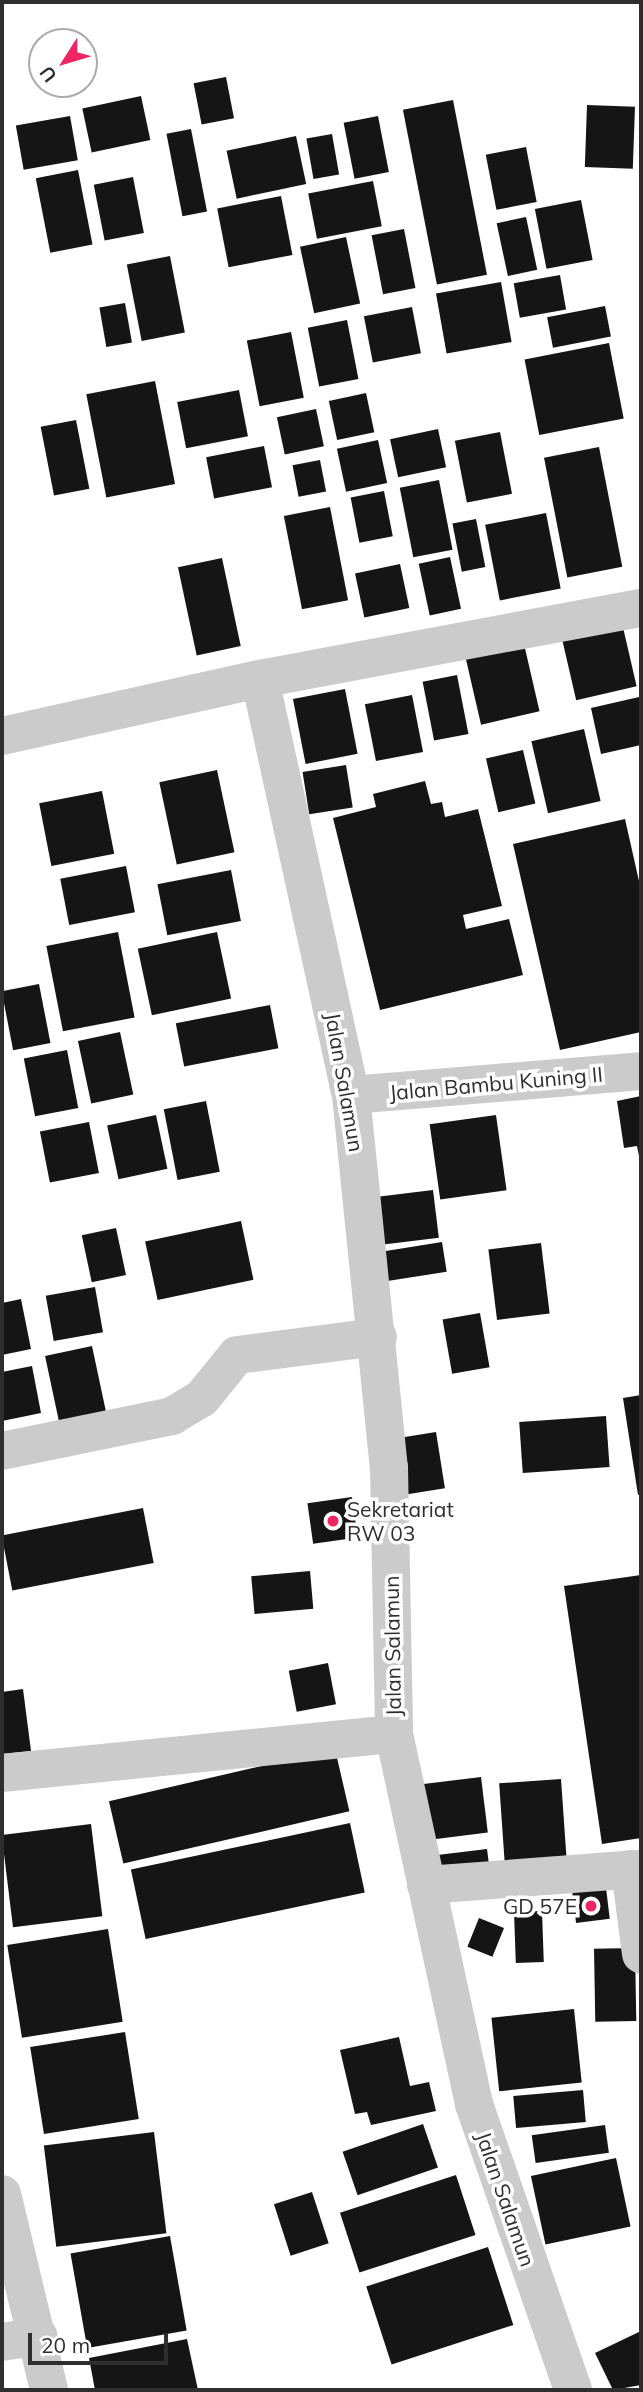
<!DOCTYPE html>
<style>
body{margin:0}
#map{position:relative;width:643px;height:2392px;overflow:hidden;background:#fff;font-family:Mulish,sans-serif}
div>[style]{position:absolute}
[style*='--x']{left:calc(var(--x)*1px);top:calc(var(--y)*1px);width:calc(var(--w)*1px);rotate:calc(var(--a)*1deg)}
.building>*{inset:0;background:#151515;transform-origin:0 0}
.minor>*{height:38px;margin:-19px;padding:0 19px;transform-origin:19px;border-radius:19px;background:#cbcbcb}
.dots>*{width:19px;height:19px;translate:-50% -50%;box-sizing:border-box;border:4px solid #fff;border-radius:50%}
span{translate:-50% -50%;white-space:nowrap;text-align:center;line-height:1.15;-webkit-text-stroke:7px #fff;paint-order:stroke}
.street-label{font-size:21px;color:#2e2e2e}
.poi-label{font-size:21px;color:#2e2e2e}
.left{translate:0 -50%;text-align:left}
.right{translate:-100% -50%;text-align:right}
.frame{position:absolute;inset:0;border:4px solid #2e2e2e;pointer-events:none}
.north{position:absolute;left:28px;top:28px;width:70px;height:70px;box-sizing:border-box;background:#fff;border:2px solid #ababab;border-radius:50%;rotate:233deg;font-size:19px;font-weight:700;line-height:28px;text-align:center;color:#2e2e2e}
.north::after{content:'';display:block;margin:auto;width:24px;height:32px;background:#ef2663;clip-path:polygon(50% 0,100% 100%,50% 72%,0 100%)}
.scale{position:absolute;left:28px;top:2333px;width:140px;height:32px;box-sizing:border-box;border:4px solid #2e2e2e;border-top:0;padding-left:9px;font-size:21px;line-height:24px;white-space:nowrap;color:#2e2e2e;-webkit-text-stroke:5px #fff;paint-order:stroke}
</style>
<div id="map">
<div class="building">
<i style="left:226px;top:77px;width:42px;height:33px;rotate:79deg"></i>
<i style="left:141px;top:96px;width:45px;height:60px;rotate:78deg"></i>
<i style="left:453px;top:100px;width:178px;height:51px;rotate:79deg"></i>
<i style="left:587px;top:105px;width:48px;height:62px;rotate:2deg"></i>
<i style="left:70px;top:116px;width:45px;height:55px;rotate:80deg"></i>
<i style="left:378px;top:116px;width:57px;height:35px;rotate:79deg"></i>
<i style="left:191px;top:129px;width:84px;height:25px;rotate:79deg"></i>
<i style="left:332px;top:134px;width:41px;height:26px;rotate:80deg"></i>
<i style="left:296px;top:136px;width:49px;height:71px;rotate:78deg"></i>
<i style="left:526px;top:147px;width:56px;height:41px;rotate:79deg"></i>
<i style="left:78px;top:170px;width:76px;height:43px;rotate:79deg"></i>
<i style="left:133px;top:177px;width:57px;height:40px;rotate:79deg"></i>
<i style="left:373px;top:181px;width:46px;height:66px;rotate:79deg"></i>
<i style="left:281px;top:196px;width:60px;height:65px;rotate:79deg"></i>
<i style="left:581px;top:200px;width:61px;height:47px;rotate:79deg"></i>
<i style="left:526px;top:217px;width:54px;height:30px;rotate:78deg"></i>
<i style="left:404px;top:229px;width:60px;height:33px;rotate:79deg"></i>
<i style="left:346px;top:237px;width:68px;height:47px;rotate:78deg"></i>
<i style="left:170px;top:256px;width:78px;height:44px;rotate:79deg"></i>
<i style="left:560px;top:275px;width:35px;height:47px;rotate:80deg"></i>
<i style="left:501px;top:282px;width:61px;height:66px;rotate:80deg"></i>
<i style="left:125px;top:303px;width:40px;height:26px;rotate:80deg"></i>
<i style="left:605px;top:306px;width:31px;height:59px;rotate:79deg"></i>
<i style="left:412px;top:307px;width:47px;height:49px;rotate:79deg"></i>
<i style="left:347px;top:320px;width:60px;height:40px;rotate:79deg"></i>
<i style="left:291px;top:332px;width:67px;height:45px;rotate:79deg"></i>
<i style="left:609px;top:343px;width:77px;height:86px;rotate:79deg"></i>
<i style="left:155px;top:381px;width:105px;height:70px;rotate:79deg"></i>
<i style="left:239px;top:390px;width:47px;height:63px;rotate:79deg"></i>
<i style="left:366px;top:393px;width:40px;height:38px;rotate:78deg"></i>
<i style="left:316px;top:409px;width:38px;height:40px;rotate:78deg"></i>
<i style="left:76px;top:420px;width:70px;height:36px;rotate:79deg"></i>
<i style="left:438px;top:429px;width:39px;height:49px;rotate:78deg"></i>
<i style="left:500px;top:432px;width:63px;height:46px;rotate:79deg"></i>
<i style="left:378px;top:440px;width:44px;height:42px;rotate:78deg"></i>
<i style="left:264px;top:446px;width:42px;height:59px;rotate:79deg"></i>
<i style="left:599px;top:447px;width:122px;height:56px;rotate:79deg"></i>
<i style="left:320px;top:460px;width:32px;height:28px;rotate:79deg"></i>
<i style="left:439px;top:480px;width:71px;height:40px;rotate:79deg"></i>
<i style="left:384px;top:491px;width:46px;height:34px;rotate:79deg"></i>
<i style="left:330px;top:507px;width:95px;height:47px;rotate:79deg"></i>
<i style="left:546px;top:513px;width:77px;height:62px;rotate:79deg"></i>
<i style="left:476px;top:519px;width:49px;height:24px;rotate:79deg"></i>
<i style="left:450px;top:557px;width:53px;height:32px;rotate:78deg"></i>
<i style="left:222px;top:558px;width:90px;height:45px;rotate:78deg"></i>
<i style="left:400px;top:564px;width:45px;height:46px;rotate:78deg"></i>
<i style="left:622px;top:623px;width:65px;height:62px;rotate:77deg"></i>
<i style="left:524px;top:644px;width:69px;height:60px;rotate:77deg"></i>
<i style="left:457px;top:675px;width:60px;height:35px;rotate:79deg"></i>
<i style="left:345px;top:689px;width:66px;height:53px;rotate:79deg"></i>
<i style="left:412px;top:695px;width:58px;height:48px;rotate:79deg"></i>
<i style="clip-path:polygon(639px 697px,641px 745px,601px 754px,591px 708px)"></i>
<i style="left:584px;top:729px;width:74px;height:54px;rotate:77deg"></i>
<i style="left:523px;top:750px;width:55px;height:38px;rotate:77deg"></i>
<i style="left:346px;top:765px;width:43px;height:44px;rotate:81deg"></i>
<i style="left:217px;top:770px;width:84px;height:59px;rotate:78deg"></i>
<i style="clip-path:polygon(425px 781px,431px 804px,442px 802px,445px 817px,478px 809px,502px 906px,463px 915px,466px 929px,509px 919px,523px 975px,380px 1010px,333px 818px,376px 807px,373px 794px)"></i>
<i style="left:102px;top:791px;width:64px;height:64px;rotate:79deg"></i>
<i style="clip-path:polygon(625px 819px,641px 890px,641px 1032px,560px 1050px,513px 844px)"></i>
<i style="left:126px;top:866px;width:47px;height:67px;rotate:79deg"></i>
<i style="left:231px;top:870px;width:52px;height:75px;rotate:79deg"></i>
<i style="left:118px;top:932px;width:87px;height:73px;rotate:79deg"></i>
<i style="left:217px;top:932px;width:68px;height:81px;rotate:78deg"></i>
<i style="left:39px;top:984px;width:60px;height:38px;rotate:79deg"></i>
<i style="left:270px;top:1005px;width:44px;height:96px;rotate:79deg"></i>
<i style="left:120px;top:1032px;width:64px;height:43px;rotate:78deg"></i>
<i style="left:67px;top:1050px;width:59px;height:44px;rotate:79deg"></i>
<i style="clip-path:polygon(641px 1096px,641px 1161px,640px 1161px,637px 1146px,624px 1148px,617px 1101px)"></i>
<i style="left:206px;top:1101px;width:72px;height:43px;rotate:79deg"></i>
<i style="left:156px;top:1115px;width:55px;height:50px;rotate:78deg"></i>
<i style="left:496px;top:1115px;width:76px;height:67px;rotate:82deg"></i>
<i style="left:89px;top:1122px;width:52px;height:50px;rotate:79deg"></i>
<i style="left:433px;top:1190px;width:48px;height:62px;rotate:83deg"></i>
<i style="left:241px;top:1221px;width:60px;height:98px;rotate:78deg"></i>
<i style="left:116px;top:1228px;width:48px;height:35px;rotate:78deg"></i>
<i style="left:442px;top:1242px;width:30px;height:68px;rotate:81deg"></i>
<i style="left:541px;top:1243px;width:71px;height:53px;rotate:83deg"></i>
<i style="left:95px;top:1287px;width:46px;height:50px;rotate:80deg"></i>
<i style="clip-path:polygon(21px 1299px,31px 1349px,2px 1355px,2px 1303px)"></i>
<i style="left:480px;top:1313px;width:55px;height:38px;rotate:80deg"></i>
<i style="left:92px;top:1346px;width:69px;height:48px;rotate:78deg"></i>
<i style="clip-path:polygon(32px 1366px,41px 1413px,2px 1421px,2px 1372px)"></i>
<i style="clip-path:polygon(641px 1395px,641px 1494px,638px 1495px,623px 1398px)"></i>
<i style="left:606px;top:1416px;width:51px;height:87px;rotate:86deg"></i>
<i style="left:436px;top:1432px;width:57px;height:41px;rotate:81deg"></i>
<i style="left:352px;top:1497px;width:41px;height:45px;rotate:82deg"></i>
<i style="left:143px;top:1508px;width:56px;height:144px;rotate:79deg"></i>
<i style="left:310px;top:1571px;width:38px;height:59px;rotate:85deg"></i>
<i style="clip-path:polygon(641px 1575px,641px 1838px,602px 1844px,564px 1586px)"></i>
<i style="left:328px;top:1663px;width:42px;height:40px;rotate:79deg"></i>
<i style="clip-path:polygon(23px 1689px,31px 1751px,2px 1754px,2px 1692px)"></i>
<i style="left:335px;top:1749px;width:64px;height:232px;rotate:77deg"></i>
<i style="left:481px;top:1777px;width:56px;height:62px;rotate:83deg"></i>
<i style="left:561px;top:1779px;width:80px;height:62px;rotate:86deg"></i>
<i style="left:350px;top:1823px;width:71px;height:224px;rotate:78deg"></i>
<i style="left:91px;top:1824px;width:93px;height:90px;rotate:83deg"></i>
<i style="left:487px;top:1849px;width:23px;height:52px;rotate:83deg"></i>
<i style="left:606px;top:1888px;width:31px;height:34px;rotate:83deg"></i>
<i style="left:542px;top:1911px;width:51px;height:28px;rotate:88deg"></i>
<i style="left:479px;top:1918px;width:27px;height:31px;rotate:22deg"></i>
<i style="left:108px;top:1929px;width:94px;height:102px;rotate:81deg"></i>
<i style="left:635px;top:1948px;width:73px;height:41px;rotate:89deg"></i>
<i style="left:574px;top:2009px;width:74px;height:83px;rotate:84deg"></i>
<i style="left:125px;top:2032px;width:88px;height:96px;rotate:81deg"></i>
<i style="clip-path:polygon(399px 2037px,410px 2086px,429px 2082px,436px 2111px,371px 2125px,367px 2112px,355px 2114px,340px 2050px)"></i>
<i style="left:583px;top:2090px;width:32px;height:70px;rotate:85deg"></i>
<i style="left:423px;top:2124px;width:46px;height:85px;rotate:71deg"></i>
<i style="left:605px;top:2125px;width:28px;height:74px;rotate:82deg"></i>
<i style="left:154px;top:2132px;width:102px;height:111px;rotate:83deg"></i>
<i style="left:616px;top:2158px;width:70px;height:87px;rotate:78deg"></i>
<i style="left:456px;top:2175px;width:63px;height:122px;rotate:72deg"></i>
<i style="left:312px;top:2192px;width:54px;height:40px;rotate:72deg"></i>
<i style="left:170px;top:2236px;width:96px;height:101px;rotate:80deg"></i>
<i style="left:488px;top:2247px;width:82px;height:128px;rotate:72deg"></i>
<i style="clip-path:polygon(641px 2331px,641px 2385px,613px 2390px,595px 2353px)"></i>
<i style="clip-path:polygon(187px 2339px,198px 2390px,95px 2390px,89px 2358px)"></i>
</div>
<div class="minor">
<i style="--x:260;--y:679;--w:426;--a:77.7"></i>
<i style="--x:351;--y:1095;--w:374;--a:84.2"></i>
<i style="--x:389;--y:1467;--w:267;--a:88.9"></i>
<i style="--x:394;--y:1734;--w:379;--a:77.8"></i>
<i style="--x:474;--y:2104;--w:303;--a:70.9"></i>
<i style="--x:2;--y:736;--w:264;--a:-12.5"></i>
<i style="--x:260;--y:679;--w:388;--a:-10.6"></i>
<i style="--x:351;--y:1095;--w:291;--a:-4.7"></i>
<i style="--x:2;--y:1451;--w:174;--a:-11.6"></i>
<i style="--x:172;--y:1416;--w:35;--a:-31"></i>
<i style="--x:202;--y:1398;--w:55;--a:-50.9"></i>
<i style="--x:237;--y:1355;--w:142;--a:-7.3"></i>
<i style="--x:2;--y:1773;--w:394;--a:-5.7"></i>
<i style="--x:630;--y:1869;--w:86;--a:82.6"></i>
<i style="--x:426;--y:1885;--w:216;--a:-4.3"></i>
<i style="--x:2;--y:2194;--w:202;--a:76.5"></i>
<i style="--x:2;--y:2342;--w:37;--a:-9"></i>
</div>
<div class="dots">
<i style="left:333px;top:1521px;background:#ef2663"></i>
<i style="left:591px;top:1906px;background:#ef2663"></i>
</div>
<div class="street-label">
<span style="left:345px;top:1082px;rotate:80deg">Jalan Salamun</span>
<span style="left:496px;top:1083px;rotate:-5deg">Jalan Bambu Kuning II</span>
<span style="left:392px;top:1646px;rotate:-91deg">Jalan Salamun</span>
<span style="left:506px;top:2199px;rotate:71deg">Jalan Salamun</span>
</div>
<div class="poi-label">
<span class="left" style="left:347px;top:1521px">Sekretariat<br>RW 03</span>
<span class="right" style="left:577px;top:1906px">GD 57E</span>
</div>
<div class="frame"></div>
<div class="north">U</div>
<div class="scale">20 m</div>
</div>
